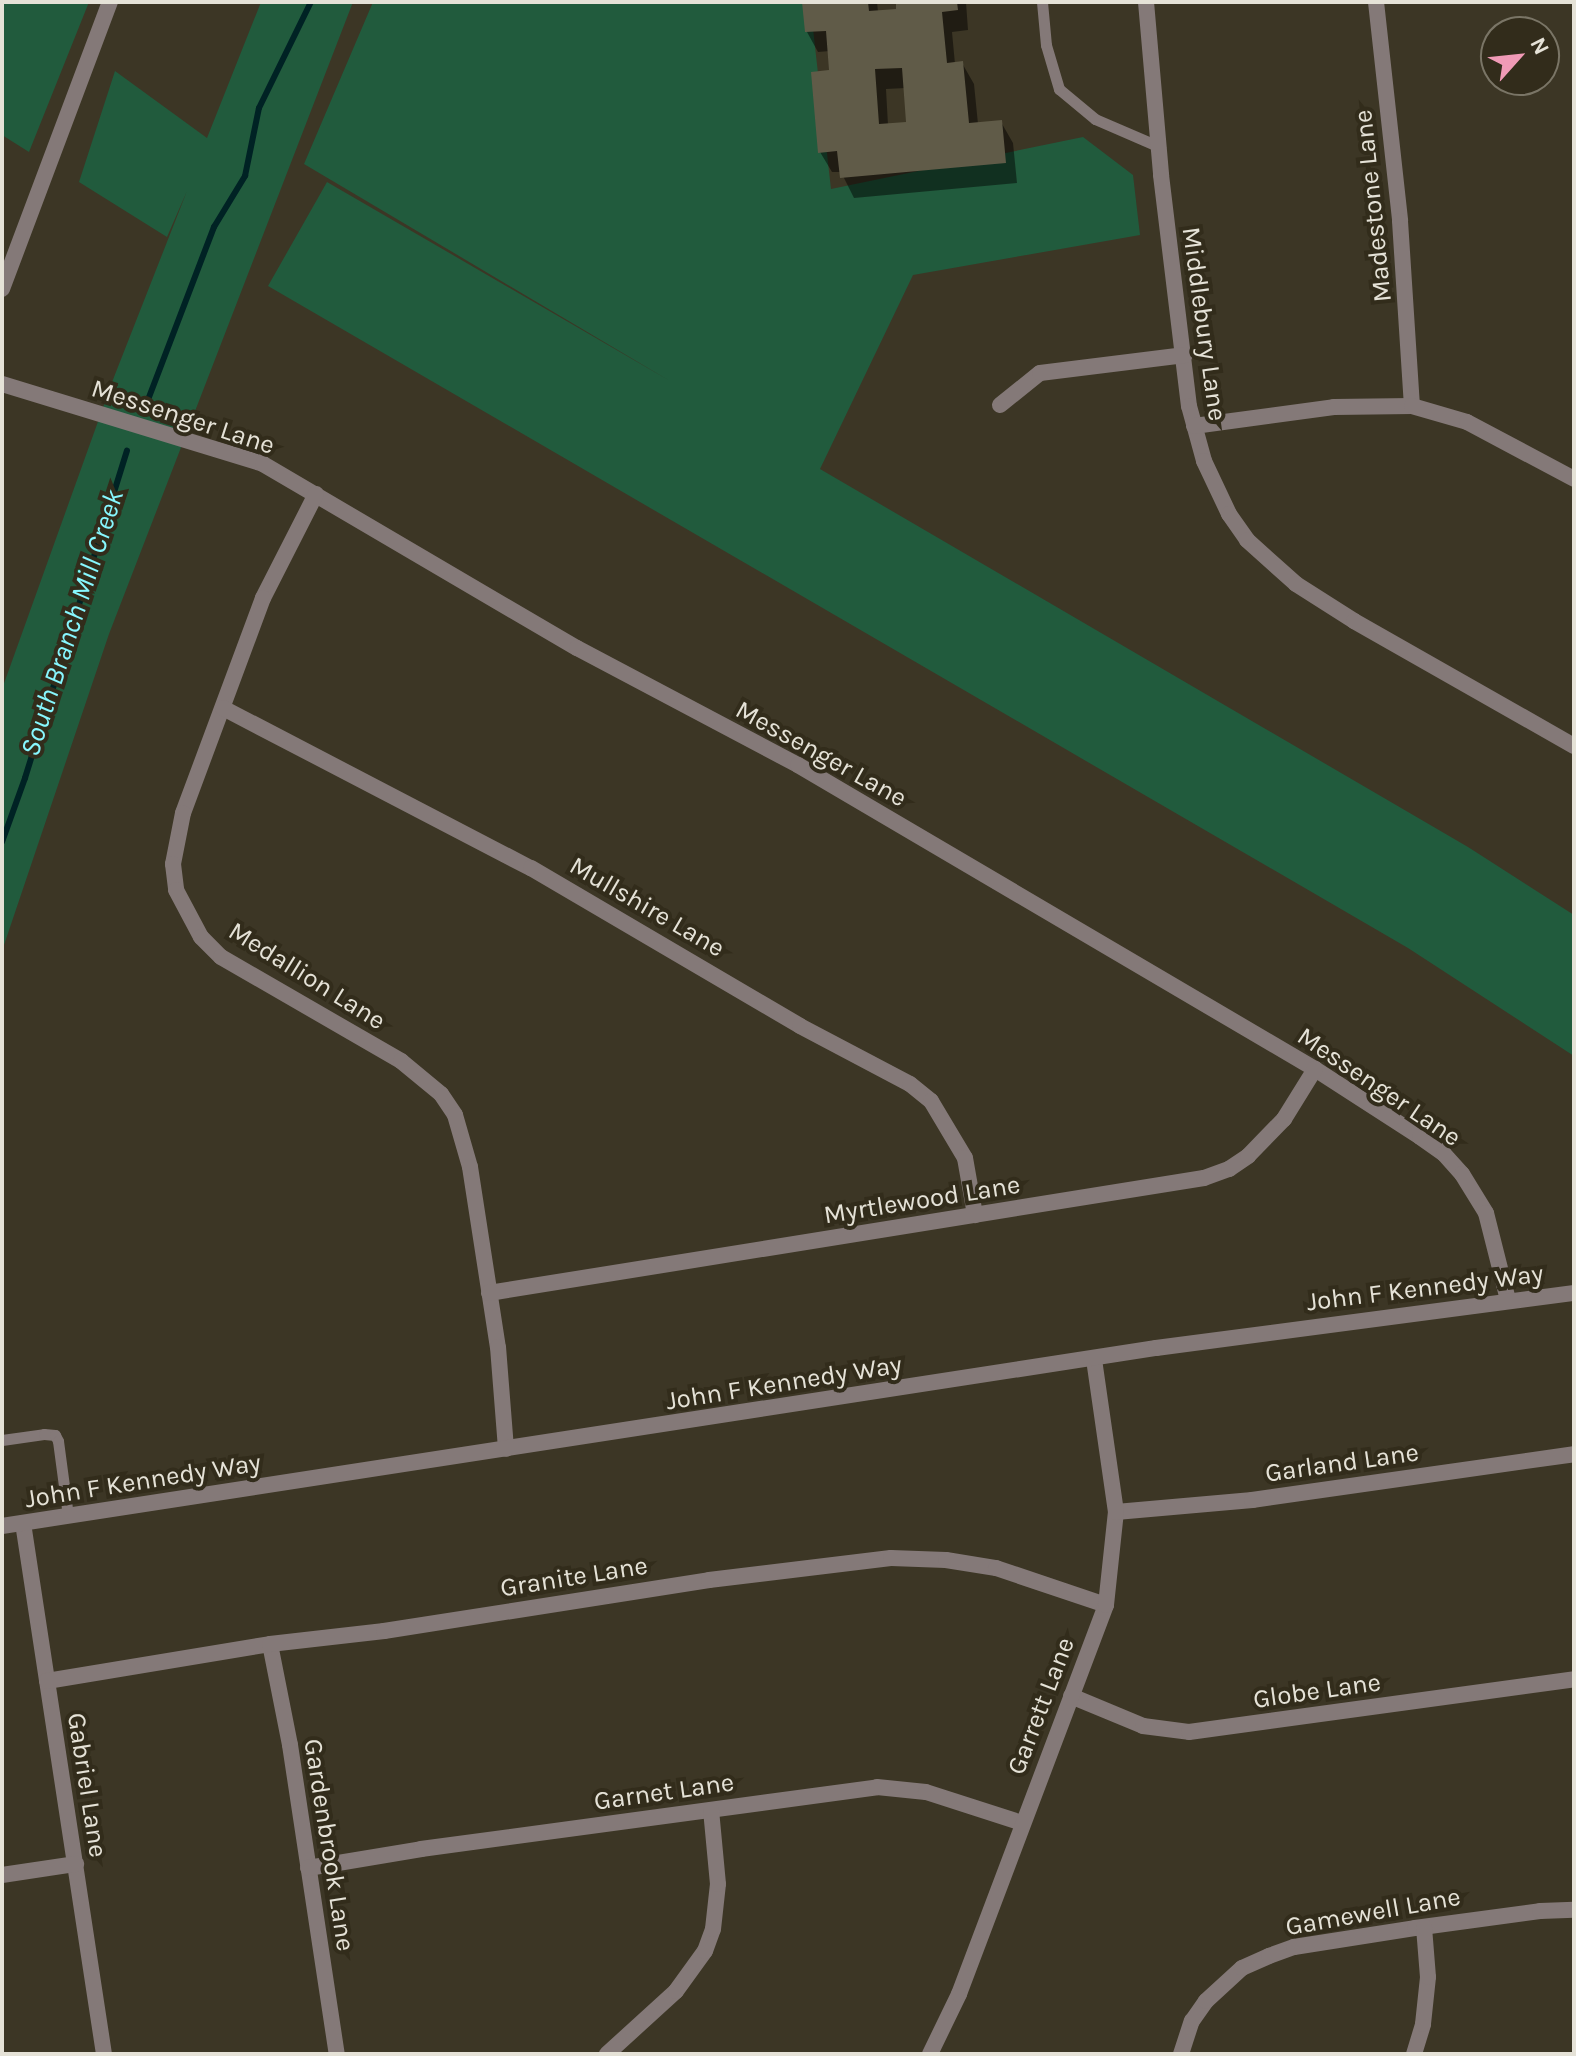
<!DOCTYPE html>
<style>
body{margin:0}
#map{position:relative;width:1576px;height:2056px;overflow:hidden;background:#3c3625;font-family:Karla,sans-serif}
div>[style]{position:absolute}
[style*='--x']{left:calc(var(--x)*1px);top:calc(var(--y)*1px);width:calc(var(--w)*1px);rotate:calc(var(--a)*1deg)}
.green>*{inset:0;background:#215b3d}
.shadow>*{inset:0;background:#0007}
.stream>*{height:6px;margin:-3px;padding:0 3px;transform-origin:3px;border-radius:3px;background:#002224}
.building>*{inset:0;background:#605b48}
.service>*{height:11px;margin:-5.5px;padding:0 5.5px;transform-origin:5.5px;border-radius:5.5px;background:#847978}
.minor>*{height:16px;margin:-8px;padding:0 8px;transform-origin:8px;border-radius:8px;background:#847978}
.tertiary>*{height:16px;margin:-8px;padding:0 8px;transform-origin:8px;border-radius:8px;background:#847978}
span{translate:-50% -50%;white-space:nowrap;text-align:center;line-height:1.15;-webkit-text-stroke:8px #322c1b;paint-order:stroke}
.street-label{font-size:26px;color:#e5e2d7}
.water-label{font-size:28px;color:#87f7fe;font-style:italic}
.frame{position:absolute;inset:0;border:4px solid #e5e2d7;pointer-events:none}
.north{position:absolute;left:1480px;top:16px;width:80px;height:80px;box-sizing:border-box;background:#322c1b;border:2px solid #7a7566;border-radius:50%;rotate:63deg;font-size:22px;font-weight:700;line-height:32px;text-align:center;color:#e5e2d7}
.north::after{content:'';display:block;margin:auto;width:28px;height:36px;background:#f09ab6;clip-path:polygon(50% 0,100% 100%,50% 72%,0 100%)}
</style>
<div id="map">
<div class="green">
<i style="clip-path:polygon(2px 2px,89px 2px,29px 152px,2px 135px)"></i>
<i style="clip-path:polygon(261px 2px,353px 2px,109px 634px,2px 951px,2px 689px,114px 377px,187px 191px,167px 237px,79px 182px,115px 71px,207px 138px)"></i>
<i style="clip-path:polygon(373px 2px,810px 2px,831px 189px,1083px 137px,1133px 175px,1140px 235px,913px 275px,820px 469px,1468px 847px,1574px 915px,1574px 1056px,1408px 948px,268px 286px,327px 182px,670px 381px,304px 164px)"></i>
</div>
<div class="shadow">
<i style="clip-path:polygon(evenodd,804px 2px,877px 2px,878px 12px,898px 11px,898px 2px,966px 2px,968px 30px,952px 32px,955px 64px,962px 63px,974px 84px,978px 124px,1001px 122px,1013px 143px,1017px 183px,854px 198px,841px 172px,832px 172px,820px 152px,832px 72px,830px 51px,818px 52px,807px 32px,804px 2px,906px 88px,908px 124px,888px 125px,886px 89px,906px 88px)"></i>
</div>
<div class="stream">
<i style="--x:146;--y:405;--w:191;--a:-69.1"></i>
<i style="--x:214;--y:227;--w:60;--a:-58.7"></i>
<i style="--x:245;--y:176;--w:69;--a:-78.4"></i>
<i style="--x:259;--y:108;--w:118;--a:-63.9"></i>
<i style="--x:2;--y:842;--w:68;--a:-70.2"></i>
<i style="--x:25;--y:778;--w:343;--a:-72.7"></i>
</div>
<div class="building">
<i style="clip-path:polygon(evenodd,802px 2px,868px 2px,869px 11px,896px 9px,896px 2px,957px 2px,958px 10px,942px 12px,947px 63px,963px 61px,969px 123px,1002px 120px,1006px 163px,840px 178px,837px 151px,818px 153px,811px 72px,829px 70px,826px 31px,805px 32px,802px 2px,902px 68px,906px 122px,879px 124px,875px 69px,902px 68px)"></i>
</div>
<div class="service">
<i style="--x:1042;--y:2;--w:43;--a:84.7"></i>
<i style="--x:1046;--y:45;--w:46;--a:73.5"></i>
<i style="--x:1059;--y:89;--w:47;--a:39.8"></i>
<i style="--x:1095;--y:119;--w:71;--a:23.3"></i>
<i style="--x:2;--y:1440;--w:42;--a:-8.1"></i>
<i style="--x:44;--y:1434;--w:11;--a:5"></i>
<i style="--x:55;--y:1435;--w:7;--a:63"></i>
<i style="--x:58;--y:1441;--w:76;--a:82.4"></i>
</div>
<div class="minor">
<i style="--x:1146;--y:2;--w:174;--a:85"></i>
<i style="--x:1161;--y:175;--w:233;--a:83.1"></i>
<i style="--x:1189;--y:406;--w:57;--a:74.7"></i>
<i style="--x:1204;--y:461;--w:59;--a:64.7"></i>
<i style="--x:1229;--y:514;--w:32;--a:55"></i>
<i style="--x:1247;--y:540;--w:66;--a:41.9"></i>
<i style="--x:1296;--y:584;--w:69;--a:32.5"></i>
<i style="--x:1354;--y:621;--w:253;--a:29.6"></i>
<i style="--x:1376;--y:2;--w:220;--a:83.7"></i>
<i style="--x:1400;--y:221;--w:185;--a:86.3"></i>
<i style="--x:2;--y:289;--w:307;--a:-69.4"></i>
<i style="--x:2;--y:384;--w:273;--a:17"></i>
<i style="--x:263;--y:464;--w:364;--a:30.4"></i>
<i style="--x:577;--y:648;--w:250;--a:27.9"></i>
<i style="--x:798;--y:765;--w:600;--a:30.46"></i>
<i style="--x:1315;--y:1069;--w:125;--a:32.9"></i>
<i style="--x:1420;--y:1137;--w:29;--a:35"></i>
<i style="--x:1444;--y:1154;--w:27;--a:48"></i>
<i style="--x:1462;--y:1174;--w:46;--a:58.4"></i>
<i style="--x:1486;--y:1213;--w:90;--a:75.8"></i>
<i style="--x:1000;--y:405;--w:51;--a:-38.7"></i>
<i style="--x:1040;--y:373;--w:146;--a:-7.1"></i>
<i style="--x:1194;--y:426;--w:141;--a:-7.7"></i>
<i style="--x:1334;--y:407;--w:78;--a:-0.7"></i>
<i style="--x:1412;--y:406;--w:57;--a:16.2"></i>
<i style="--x:1467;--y:422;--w:121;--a:28"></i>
<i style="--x:316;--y:494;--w:117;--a:117"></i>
<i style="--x:263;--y:598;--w:229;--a:110.4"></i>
<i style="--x:183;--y:813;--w:52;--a:101.1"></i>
<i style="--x:173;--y:864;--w:26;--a:83"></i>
<i style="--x:176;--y:890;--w:53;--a:62"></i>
<i style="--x:201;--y:937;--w:28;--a:45"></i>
<i style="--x:221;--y:957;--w:208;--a:30"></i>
<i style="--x:401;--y:1061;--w:52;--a:39.5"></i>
<i style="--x:441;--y:1094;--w:25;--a:56"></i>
<i style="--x:455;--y:1115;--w:54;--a:73.9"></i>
<i style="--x:470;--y:1167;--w:182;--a:81.2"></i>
<i style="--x:498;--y:1347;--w:102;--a:85.5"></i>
<i style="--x:223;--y:708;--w:347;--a:27.5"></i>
<i style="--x:531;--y:868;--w:312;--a:30.4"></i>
<i style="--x:800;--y:1026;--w:124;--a:27.8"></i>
<i style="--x:910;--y:1084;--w:27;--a:39"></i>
<i style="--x:931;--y:1101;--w:66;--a:59.2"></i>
<i style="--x:965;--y:1158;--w:58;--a:80"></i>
<i style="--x:489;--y:1293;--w:724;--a:-9.14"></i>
<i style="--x:1204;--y:1178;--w:27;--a:-20"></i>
<i style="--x:1229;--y:1169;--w:23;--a:-34"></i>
<i style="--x:1248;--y:1156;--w:52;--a:-45.8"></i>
<i style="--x:1284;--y:1119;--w:59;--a:-58.2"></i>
<i style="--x:1116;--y:1512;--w:137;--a:-5"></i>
<i style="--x:1252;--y:1500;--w:325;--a:-8.1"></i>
<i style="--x:23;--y:1523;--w:537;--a:81.33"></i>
<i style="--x:270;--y:1644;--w:103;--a:78.8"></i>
<i style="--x:290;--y:1745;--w:313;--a:81.4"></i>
<i style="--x:47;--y:1681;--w:226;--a:-9.4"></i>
<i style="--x:270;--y:1644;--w:115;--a:-6.5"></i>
<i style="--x:384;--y:1631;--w:329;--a:-8.9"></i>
<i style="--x:709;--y:1580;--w:183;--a:-6.9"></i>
<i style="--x:891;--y:1558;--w:55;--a:2.1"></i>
<i style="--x:946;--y:1560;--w:51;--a:9.1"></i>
<i style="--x:996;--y:1568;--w:116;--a:18.6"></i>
<i style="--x:1071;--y:1696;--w:78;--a:22.6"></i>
<i style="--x:1143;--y:1726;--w:46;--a:7.4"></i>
<i style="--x:1189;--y:1732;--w:389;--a:-7.8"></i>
<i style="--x:308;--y:1868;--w:115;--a:-9.5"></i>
<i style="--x:421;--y:1849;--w:460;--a:-7.7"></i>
<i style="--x:877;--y:1787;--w:49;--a:5.8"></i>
<i style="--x:926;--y:1792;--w:101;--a:17.9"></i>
<i style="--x:2;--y:1875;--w:75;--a:-8.5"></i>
<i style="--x:607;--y:2054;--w:93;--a:-42.4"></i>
<i style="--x:676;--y:1991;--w:49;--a:-54.1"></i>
<i style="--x:705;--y:1951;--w:23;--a:-70"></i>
<i style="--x:713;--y:1929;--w:45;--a:-83.7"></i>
<i style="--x:718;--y:1884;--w:74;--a:-95.4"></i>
<i style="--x:930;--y:2054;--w:67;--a:-64.2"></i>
<i style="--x:959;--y:1994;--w:416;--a:-69.3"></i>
<i style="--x:1106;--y:1605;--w:94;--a:-83.9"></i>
<i style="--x:1116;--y:1512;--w:155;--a:-98.2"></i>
<i style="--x:1181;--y:2054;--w:35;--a:-72"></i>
<i style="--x:1192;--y:2021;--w:24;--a:-55"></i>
<i style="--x:1206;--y:2001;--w:49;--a:-42.5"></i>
<i style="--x:1242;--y:1968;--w:30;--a:-24"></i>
<i style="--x:1269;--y:1956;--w:27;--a:-20"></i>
<i style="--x:1294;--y:1947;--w:122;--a:-8.9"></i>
<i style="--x:1415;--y:1928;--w:126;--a:-7.7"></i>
<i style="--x:1540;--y:1911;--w:34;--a:-2"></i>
<i style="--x:1414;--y:2054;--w:31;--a:-73"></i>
<i style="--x:1423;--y:2024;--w:47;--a:-83.9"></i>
<i style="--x:1428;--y:1977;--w:50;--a:-94.6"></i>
</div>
<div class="tertiary">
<i style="--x:2;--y:1526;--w:1168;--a:-8.77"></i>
<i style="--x:1156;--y:1348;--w:422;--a:-7.5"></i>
</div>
<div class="street-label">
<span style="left:1373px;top:206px;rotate:-96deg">Madestone Lane</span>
<span style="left:1204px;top:324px;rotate:82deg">Middlebury Lane</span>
<span style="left:183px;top:417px;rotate:18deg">Messenger Lane</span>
<span style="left:821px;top:754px;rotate:29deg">Messenger Lane</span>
<span style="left:647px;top:907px;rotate:30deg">Mullshire Lane</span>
<span style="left:307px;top:976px;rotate:32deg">Medallion Lane</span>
<span style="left:1379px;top:1087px;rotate:34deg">Messenger Lane</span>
<span style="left:922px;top:1200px;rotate:-9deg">Myrtlewood Lane</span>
<span style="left:1425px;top:1288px;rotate:-7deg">John F Kennedy Way</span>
<span style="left:784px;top:1383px;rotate:-9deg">John F Kennedy Way</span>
<span style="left:1342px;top:1463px;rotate:-8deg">Garland Lane</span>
<span style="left:143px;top:1481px;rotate:-9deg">John F Kennedy Way</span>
<span style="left:574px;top:1577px;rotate:-9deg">Granite Lane</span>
<span style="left:1317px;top:1691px;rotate:-8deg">Globe Lane</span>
<span style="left:1041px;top:1706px;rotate:-69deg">Garrett Lane</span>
<span style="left:87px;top:1785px;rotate:81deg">Gabriel Lane</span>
<span style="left:664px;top:1792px;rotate:-8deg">Garnet Lane</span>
<span style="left:329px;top:1845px;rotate:81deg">Gardenbrook Lane</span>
<span style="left:1373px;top:1912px;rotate:-10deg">Gamewell Lane</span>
</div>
<div class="water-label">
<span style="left:72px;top:623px;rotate:-72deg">South Branch Mill Creek</span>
</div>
<div class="frame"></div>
<div class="north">N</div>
</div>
